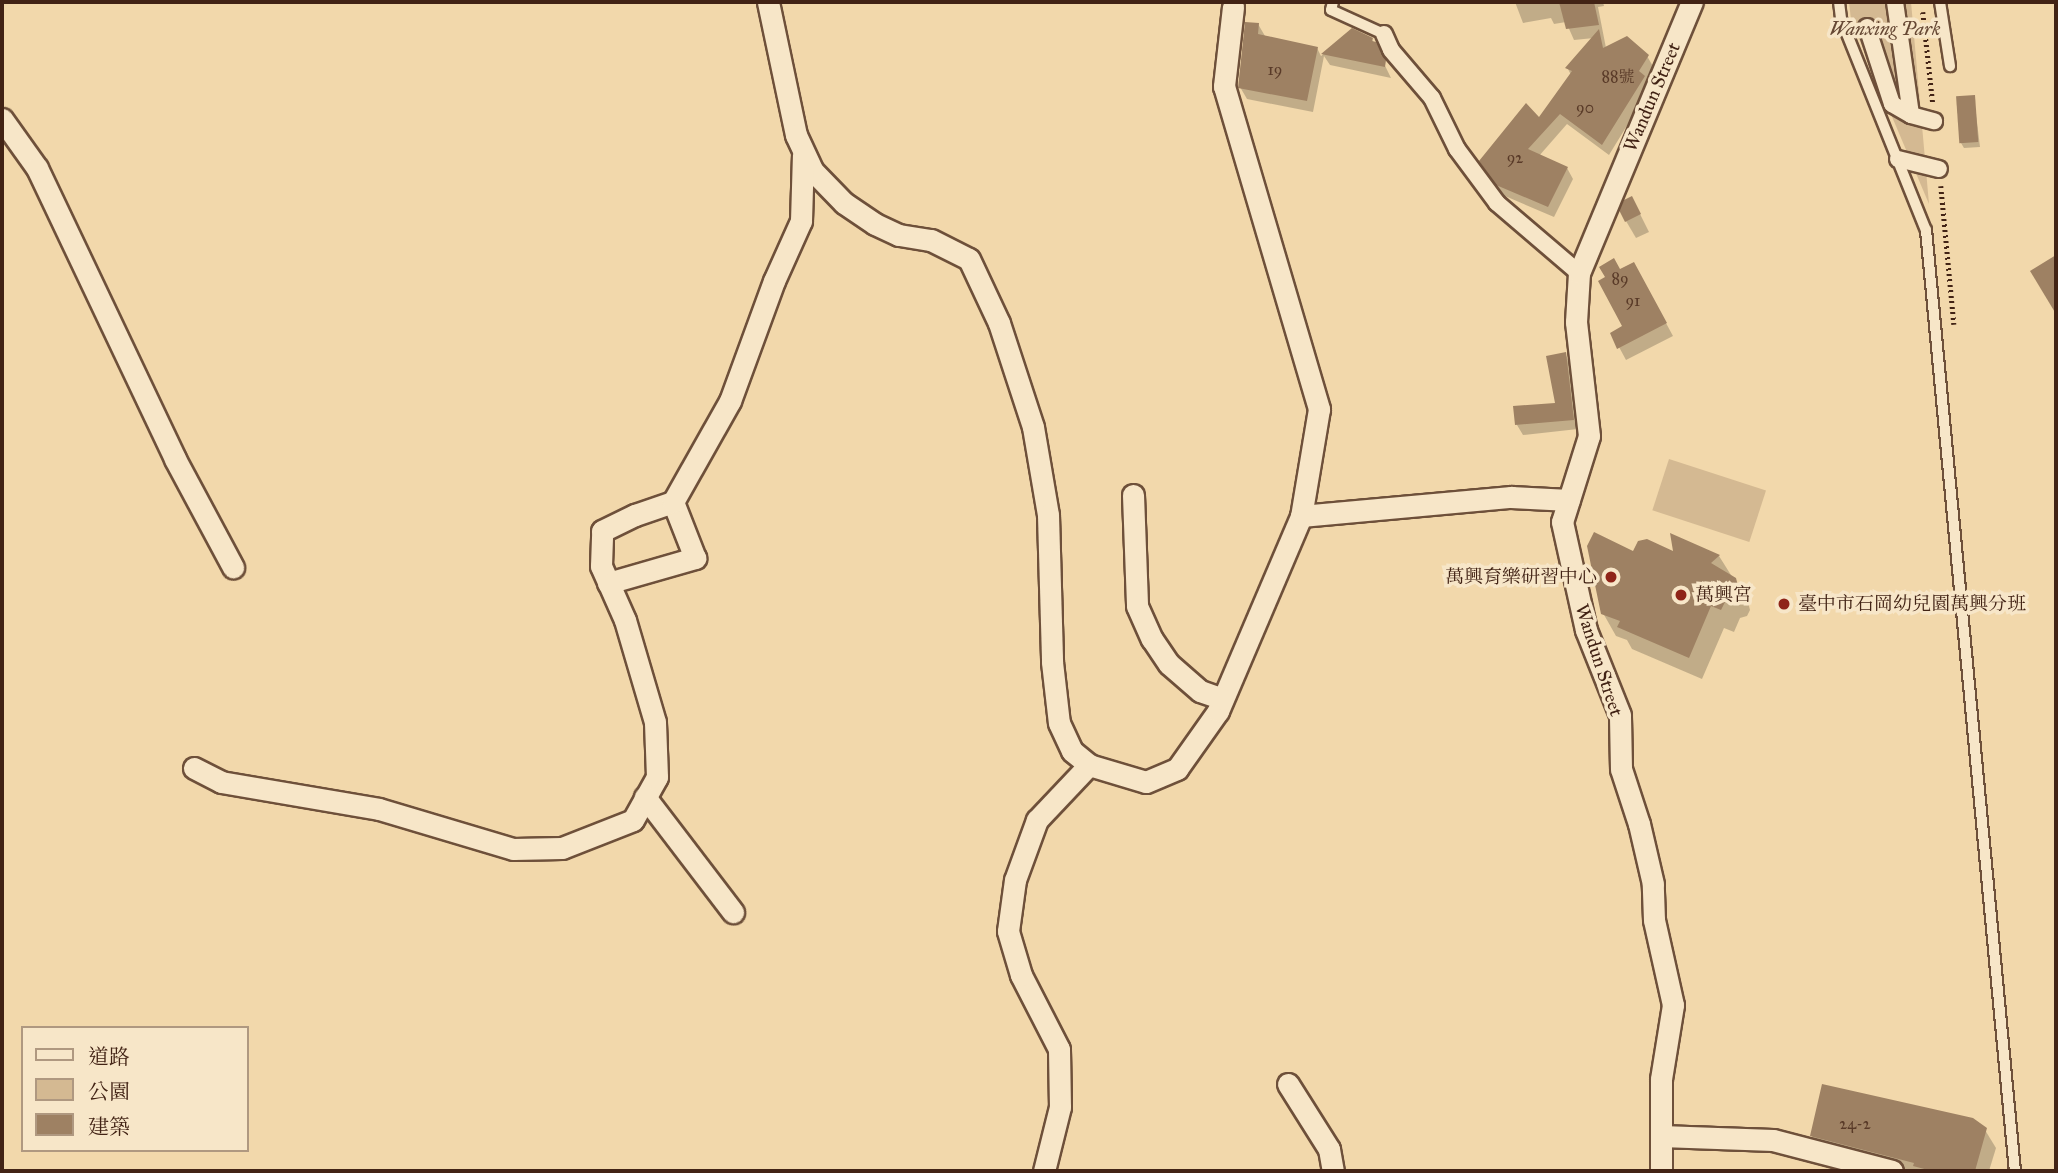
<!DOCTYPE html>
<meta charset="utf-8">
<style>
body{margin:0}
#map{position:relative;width:2058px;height:1173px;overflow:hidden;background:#f2d8ab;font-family:"IM FELL Great Primer","Noto Serif TC",serif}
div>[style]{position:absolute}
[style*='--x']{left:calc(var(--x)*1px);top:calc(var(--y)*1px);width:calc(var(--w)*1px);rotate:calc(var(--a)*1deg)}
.green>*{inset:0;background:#d4b992;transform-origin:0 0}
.shadow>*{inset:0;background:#0003}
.building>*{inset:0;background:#9e8163;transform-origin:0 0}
.path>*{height:4.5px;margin-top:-2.25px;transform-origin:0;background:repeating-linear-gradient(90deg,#422315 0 2px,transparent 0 5.5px)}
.roads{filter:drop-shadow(2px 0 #6e503a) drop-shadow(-2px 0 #6e503a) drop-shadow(0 2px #6e503a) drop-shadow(0 -2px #6e503a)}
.service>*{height:10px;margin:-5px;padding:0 5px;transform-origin:5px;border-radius:5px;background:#f7e6c8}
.pedestrian>*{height:16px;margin:-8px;padding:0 8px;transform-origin:8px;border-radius:8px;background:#f7e6c8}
.minor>*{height:21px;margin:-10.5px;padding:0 10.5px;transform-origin:10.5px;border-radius:10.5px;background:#f7e6c8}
.dots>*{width:19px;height:19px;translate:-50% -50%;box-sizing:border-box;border:4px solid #f7e6c8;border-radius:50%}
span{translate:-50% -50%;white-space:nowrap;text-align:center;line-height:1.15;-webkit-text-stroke:7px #f7e6c8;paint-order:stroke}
.number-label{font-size:16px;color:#593a28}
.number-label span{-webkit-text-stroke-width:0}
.park-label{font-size:19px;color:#664834;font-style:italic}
.street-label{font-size:19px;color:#422315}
.poi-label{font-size:19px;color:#422315}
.right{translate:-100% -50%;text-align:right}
.left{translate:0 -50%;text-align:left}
.frame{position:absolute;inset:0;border:4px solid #422315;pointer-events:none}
.legend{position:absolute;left:21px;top:1026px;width:228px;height:126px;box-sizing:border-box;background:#f7e6c8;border:2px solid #af9880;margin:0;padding:9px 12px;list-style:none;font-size:21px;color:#422315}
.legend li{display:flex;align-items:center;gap:14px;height:35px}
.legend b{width:35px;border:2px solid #af9880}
</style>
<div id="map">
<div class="green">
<i style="clip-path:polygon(1849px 2px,1911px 2px,1929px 204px,1851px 20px)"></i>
<i style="left:1669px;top:459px;width:102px;height:54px;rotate:18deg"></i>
</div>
<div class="shadow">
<i style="clip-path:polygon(1515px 2px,1603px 2px,1604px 6px,1598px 7px,1606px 48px,1647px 56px,1654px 68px,1646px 80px,1650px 88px,1609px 155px,1567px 124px,1539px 156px,1567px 168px,1573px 179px,1554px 217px,1505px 196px,1487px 172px,1539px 120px,1571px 75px,1568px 69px,1594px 38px,1574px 40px,1566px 22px,1554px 24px,1551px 18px,1523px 23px)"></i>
<i style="clip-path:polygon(1258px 24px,1265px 36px,1317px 48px,1321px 56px,1352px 30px,1372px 39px,1391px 78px,1330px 65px,1324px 56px,1313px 112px,1247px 99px,1240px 87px)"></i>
<i style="clip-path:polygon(1974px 97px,1980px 147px,1964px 148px,1961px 143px)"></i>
<i style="clip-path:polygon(1632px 198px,1649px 232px,1636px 238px,1626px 221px)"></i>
<i style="clip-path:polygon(1634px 264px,1673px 336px,1626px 360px,1612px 334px,1625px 327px,1620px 271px)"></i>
<i style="clip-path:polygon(1565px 354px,1571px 364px,1578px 429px,1523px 435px,1517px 425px,1515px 408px,1557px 404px)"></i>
<i style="clip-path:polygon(1634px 553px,1719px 556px,1748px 602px,1750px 610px,1747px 616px,1740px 618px,1734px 632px,1724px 628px,1702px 679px,1632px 649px,1627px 640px,1616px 636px,1603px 613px)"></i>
<i style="clip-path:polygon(1985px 1130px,1996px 1148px,1989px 1171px,1891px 1171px,1823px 1154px,1812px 1136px)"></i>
</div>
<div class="building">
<i style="clip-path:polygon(1559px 2px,1594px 2px,1599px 25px,1566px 29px)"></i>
<i style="clip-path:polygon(1245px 22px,1259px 23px,1258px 34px,1318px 47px,1307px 101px,1238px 88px)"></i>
<i style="clip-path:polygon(1352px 28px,1373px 38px,1372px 41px,1376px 42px,1386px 60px,1385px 67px,1321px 54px)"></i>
<i style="clip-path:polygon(1599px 29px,1603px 48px,1627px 36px,1649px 55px,1639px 71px,1645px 76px,1602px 145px,1560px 114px,1528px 149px,1568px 167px,1548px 207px,1496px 185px,1479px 161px,1526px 103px,1539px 117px,1572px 71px,1565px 68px)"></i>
<i style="left:1975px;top:95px;width:47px;height:19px;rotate:86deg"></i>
<i style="clip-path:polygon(1632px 196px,1641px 214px,1625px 222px,1619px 210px,1624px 200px)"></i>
<i style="clip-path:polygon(2056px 255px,2056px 314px,2030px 271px)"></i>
<i style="clip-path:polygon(1614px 258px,1620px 269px,1634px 262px,1667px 323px,1617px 349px,1610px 333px,1622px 326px,1598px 281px,1605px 277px,1599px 267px)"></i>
<i style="clip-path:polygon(1566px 352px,1574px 420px,1515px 425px,1513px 406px,1555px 403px,1546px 356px)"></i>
<i style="clip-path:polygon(1594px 532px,1633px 551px,1638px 541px,1647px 539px,1673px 551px,1670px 533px,1720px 555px,1711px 563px,1736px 578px,1738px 586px,1734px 594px,1728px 596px,1721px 610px,1711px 606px,1689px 658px,1617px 627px,1620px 621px,1601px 614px,1587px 546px)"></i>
<i style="clip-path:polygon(1822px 1084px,1973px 1118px,1987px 1128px,1975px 1171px,1932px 1171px,1913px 1166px,1914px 1163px,1810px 1136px)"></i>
</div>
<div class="path">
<i style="--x:1923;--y:12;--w:93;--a:83.8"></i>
<i style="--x:1941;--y:186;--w:139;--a:84.6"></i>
</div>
<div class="roads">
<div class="service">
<i style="--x:1333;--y:2;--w:8;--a:104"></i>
<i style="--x:1331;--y:10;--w:58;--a:24.4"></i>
<i style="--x:1839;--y:2;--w:17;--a:83"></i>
<i style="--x:1841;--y:19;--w:227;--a:68.1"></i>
<i style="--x:1926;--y:230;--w:945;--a:84.6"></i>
<i style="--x:1940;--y:2;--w:65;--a:81.1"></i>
</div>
<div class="pedestrian">
<i style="--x:1895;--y:2;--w:114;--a:81.9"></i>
<i style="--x:1911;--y:115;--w:24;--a:15"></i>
<i style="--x:1867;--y:27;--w:81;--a:72"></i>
<i style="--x:1892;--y:104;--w:22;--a:30"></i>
<i style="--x:1384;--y:34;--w:17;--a:66"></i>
<i style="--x:1391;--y:50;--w:63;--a:49.5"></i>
<i style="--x:1432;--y:98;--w:57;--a:63.9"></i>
<i style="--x:1457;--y:149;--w:67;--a:53.5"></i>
<i style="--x:1497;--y:203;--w:108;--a:40.5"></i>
<i style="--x:1898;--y:159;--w:42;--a:13.7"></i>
</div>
<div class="minor">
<i style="--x:768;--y:2;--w:136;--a:78.1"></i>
<i style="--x:796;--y:135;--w:38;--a:65"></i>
<i style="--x:812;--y:170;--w:46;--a:45.9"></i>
<i style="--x:844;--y:203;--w:37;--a:34"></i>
<i style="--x:875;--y:224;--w:26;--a:25"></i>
<i style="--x:899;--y:235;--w:32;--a:9"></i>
<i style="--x:931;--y:240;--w:42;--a:26.6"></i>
<i style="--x:969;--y:259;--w:71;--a:64.9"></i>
<i style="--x:999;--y:323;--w:109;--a:71.9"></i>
<i style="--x:1033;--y:427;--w:89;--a:80.3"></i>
<i style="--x:1048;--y:515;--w:147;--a:88.4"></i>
<i style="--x:1052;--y:662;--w:61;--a:83.5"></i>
<i style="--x:1059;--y:723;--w:31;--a:65"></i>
<i style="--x:1072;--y:751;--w:22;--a:39"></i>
<i style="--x:1089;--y:765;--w:59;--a:16.6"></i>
<i style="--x:1146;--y:782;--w:34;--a:-23"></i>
<i style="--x:1177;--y:769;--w:71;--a:-54.7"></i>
<i style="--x:1218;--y:711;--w:212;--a:-66.9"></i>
<i style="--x:1301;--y:516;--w:211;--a:-5.2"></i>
<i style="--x:1511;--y:497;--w:58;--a:3"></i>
<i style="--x:1233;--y:7;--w:80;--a:96.5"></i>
<i style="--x:1224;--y:86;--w:337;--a:73.6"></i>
<i style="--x:1319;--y:409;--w:109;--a:99.5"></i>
<i style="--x:2;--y:119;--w:60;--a:54.5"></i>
<i style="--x:37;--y:168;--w:322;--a:64.6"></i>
<i style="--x:175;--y:459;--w:123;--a:61.8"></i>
<i style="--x:1133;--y:495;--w:111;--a:87.9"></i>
<i style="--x:1137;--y:606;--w:36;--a:66"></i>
<i style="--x:1152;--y:639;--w:30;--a:56"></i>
<i style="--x:1169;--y:664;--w:41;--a:41.1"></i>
<i style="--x:1200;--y:691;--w:24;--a:19"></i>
<i style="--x:608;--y:583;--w:91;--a:-16"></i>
<i style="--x:695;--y:558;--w:60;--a:-111.4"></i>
<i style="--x:194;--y:768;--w:30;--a:27"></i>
<i style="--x:221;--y:782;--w:160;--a:9.7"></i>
<i style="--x:379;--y:809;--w:140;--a:16.6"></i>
<i style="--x:513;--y:849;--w:49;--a:-1.2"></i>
<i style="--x:562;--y:848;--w:76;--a:-21.5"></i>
<i style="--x:633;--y:820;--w:49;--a:-60.8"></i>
<i style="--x:657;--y:777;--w:55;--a:-92.1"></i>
<i style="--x:655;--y:722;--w:106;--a:-106.4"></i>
<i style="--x:625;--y:620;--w:59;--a:-114"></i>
<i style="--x:601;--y:566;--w:35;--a:-88"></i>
<i style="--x:602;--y:531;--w:37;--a:-26"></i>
<i style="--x:635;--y:515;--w:40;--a:-18.9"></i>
<i style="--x:673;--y:502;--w:116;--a:-60.6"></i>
<i style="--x:730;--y:401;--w:128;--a:-69.9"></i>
<i style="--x:774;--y:281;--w:66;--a:-65.8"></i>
<i style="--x:801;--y:221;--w:66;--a:-88.3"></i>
<i style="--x:645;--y:797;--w:145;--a:52.6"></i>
<i style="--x:1288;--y:1084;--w:77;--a:57.8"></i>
<i style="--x:1329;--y:1149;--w:22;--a:80"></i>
<i style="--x:1661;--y:1136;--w:112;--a:2"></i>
<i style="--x:1773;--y:1140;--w:123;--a:14.6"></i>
<i style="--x:1044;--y:1171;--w:66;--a:-76"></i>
<i style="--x:1060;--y:1107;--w:58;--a:-91"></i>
<i style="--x:1059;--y:1049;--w:83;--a:-117.2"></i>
<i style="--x:1021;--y:975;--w:46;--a:-106.5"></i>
<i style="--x:1008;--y:931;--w:51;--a:-82.2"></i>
<i style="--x:1015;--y:880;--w:64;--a:-69.9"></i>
<i style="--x:1037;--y:820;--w:76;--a:-46.6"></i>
<i style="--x:1661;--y:1171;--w:92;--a:-90"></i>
<i style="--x:1661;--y:1079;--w:75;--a:-80.8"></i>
<i style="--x:1673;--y:1005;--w:87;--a:-102.6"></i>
<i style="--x:1654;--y:920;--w:36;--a:-92"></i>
<i style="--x:1653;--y:884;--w:62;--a:-103.1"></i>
<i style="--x:1639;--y:824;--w:58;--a:-108.1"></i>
<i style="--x:1621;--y:769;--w:54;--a:-91.1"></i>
<i style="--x:1620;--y:715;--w:92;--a:-111.8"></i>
<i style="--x:1586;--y:630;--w:111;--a:-102.5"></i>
<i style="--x:1562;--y:522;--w:90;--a:-72.6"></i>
<i style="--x:1589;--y:436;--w:115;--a:-96.5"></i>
<i style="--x:1576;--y:322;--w:49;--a:-86.5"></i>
<i style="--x:1579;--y:273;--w:294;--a:-67.4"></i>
</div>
</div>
<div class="dots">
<i style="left:1611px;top:577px;background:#8f2418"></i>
<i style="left:1681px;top:595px;background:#8f2418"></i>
<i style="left:1784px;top:604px;background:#8f2418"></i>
</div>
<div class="number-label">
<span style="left:1275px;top:70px">19</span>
<span style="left:1618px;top:77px">88號</span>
<span style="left:1585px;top:108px">90</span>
<span style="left:1515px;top:158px">92</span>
<span style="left:1620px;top:279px">89</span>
<span style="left:1633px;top:301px">91</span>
<span style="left:1855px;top:1124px">24-2</span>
</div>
<div class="park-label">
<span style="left:1885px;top:29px">Wanxing Park</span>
</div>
<div class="street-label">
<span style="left:1652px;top:97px;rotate:-67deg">Wandun Street</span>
<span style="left:1599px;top:660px;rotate:72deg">Wandun Street</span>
</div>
<div class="poi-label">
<span class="right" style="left:1597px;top:577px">萬興育樂研習中心</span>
<span class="left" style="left:1695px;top:595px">萬興宮</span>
<span class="left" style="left:1798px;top:604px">臺中市石岡幼兒園萬興分班</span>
</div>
<div class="frame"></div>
<ul class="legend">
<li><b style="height:9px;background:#f7e6c8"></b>道路</li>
<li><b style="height:19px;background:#d4b992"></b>公園</li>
<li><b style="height:19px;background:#9e8163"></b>建築</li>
</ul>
</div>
